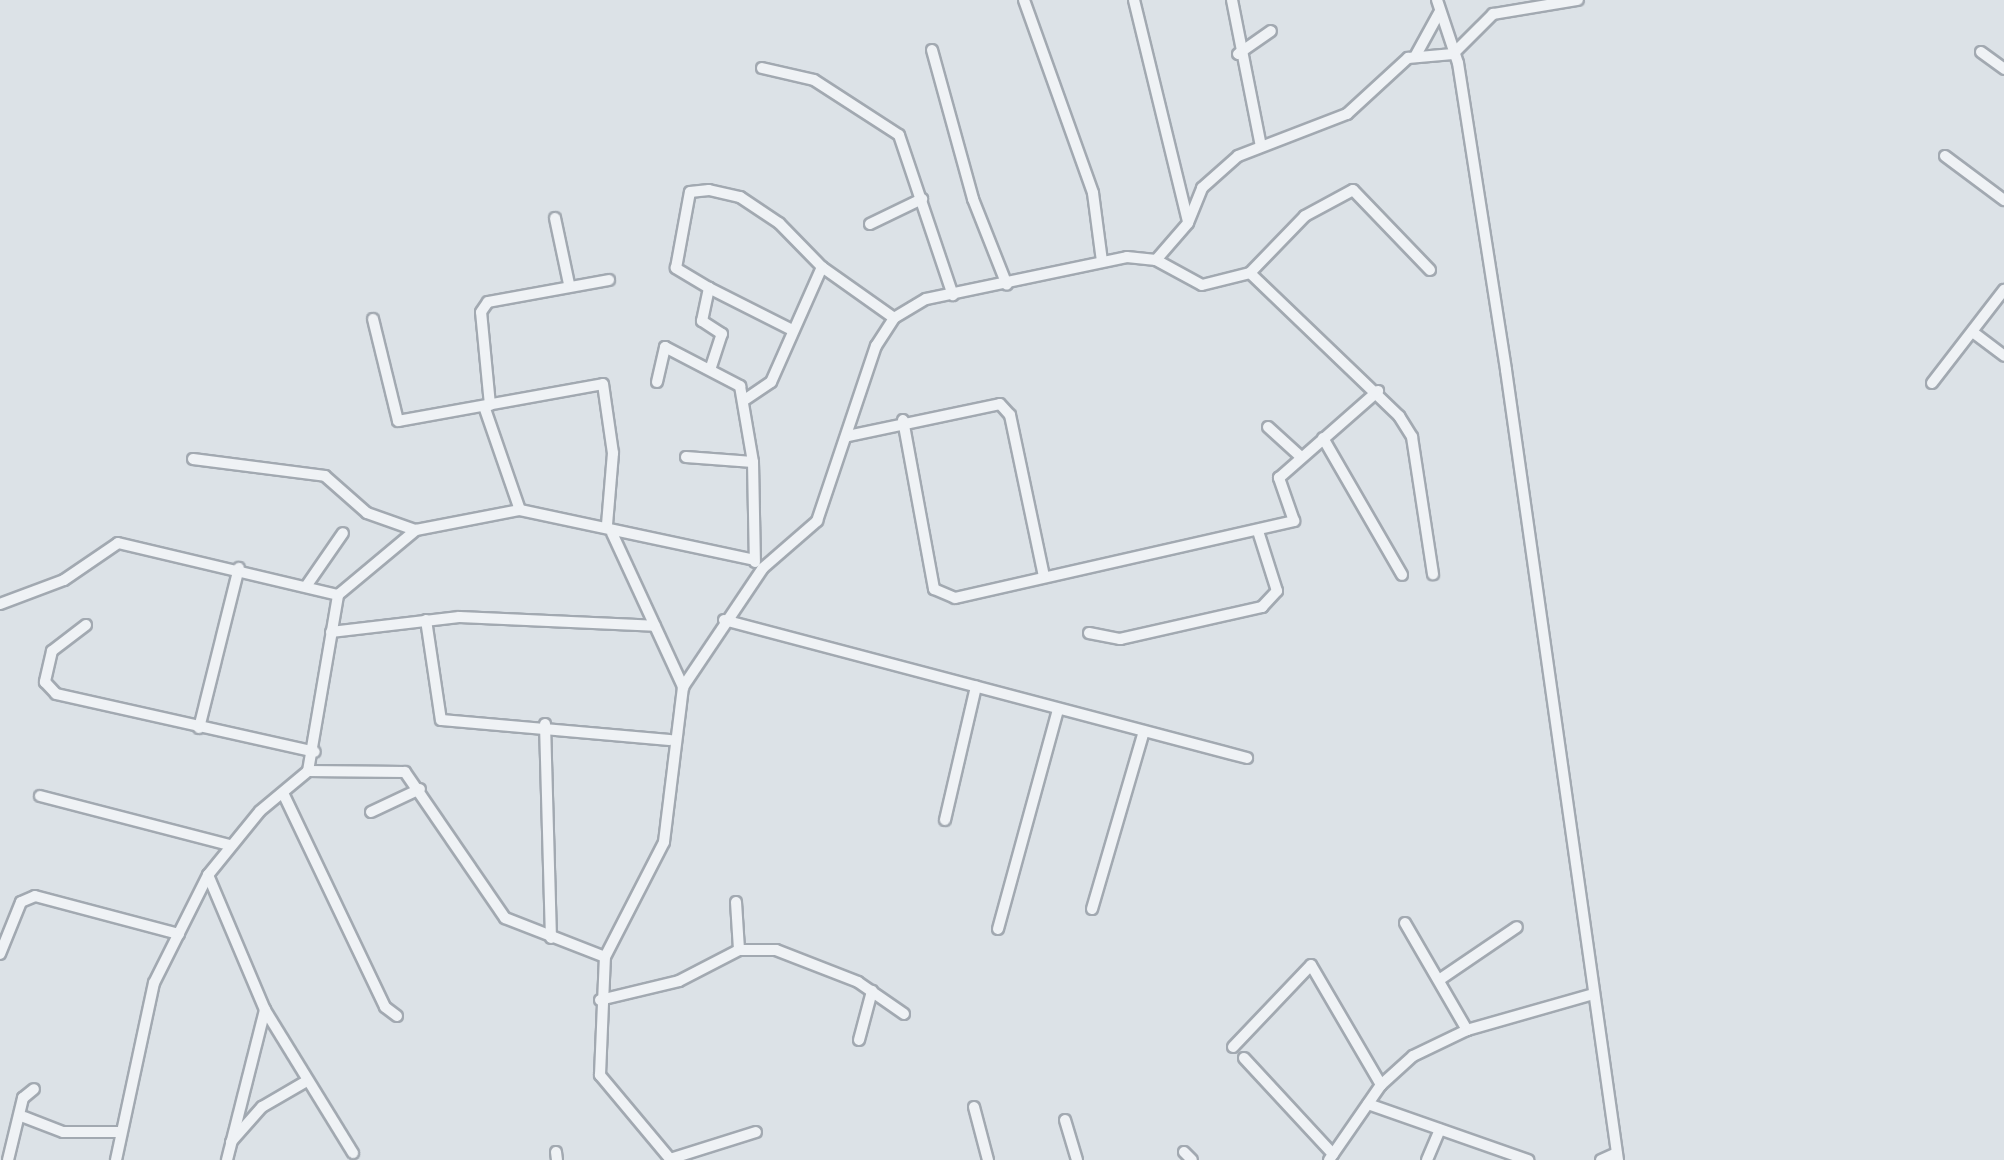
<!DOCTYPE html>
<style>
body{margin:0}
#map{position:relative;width:2004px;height:1160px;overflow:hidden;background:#dce2e7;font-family:"Varela Round",sans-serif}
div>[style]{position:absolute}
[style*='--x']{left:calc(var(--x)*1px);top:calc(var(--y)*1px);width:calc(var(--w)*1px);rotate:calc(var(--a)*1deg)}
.roads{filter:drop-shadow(2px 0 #a2a9b1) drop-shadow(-2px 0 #a2a9b1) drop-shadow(0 2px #a2a9b1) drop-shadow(0 -2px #a2a9b1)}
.street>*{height:10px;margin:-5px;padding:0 5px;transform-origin:5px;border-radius:5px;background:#eff2f5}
span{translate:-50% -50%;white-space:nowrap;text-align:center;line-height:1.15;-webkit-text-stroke:9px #ecf0f5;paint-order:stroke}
</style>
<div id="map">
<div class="roads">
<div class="street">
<i style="--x:1024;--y:0;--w:205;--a:70.3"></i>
<i style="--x:1093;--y:193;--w:69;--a:82.5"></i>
<i style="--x:1134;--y:0;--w:228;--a:76.3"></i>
<i style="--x:1232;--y:0;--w:149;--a:78.8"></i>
<i style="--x:1437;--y:0;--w:66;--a:71.6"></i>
<i style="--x:1458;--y:63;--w:311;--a:81.1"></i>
<i style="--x:1506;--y:370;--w:798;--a:81.93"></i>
<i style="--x:932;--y:50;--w:155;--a:74.6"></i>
<i style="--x:973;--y:199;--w:92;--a:68.4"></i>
<i style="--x:1981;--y:52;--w:29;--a:36"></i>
<i style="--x:1238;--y:54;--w:40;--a:-34.9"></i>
<i style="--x:1416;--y:55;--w:48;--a:-61.3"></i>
<i style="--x:762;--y:68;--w:53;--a:13"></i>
<i style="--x:814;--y:80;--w:101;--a:32.9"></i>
<i style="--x:899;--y:135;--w:169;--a:71.4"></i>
<i style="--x:1945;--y:156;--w:74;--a:36.7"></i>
<i style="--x:555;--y:218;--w:67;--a:78"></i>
<i style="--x:870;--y:224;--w:58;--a:-25.7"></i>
<i style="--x:1156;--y:260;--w:49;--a:-49.1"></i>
<i style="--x:1188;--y:223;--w:38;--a:-68"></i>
<i style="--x:1202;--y:188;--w:48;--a:-41.6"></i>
<i style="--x:1238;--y:156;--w:117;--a:-21.1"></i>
<i style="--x:1347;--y:114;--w:83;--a:-42.6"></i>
<i style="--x:1408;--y:58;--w:45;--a:-5.1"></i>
<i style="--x:1453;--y:54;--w:57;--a:-45"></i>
<i style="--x:1493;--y:14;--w:86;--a:-9.4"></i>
<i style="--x:822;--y:267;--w:88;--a:35.3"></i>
<i style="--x:1430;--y:270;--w:111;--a:-133.9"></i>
<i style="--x:1353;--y:190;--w:55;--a:151.6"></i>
<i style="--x:1305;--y:216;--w:79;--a:134"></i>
<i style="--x:1250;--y:273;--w:207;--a:43.8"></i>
<i style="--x:1399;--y:416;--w:25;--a:58"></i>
<i style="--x:1412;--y:437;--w:139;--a:81.3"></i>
<i style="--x:709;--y:288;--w:91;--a:26.8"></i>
<i style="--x:373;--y:319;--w:105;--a:76.2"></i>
<i style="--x:398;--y:421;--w:208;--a:-10.2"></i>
<i style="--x:603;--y:384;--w:70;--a:81.8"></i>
<i style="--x:613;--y:453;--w:72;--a:94.8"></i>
<i style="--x:1974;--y:333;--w:38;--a:37"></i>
<i style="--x:711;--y:367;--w:35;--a:-72"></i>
<i style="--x:722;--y:334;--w:24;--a:-147"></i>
<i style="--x:702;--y:321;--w:34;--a:-78"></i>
<i style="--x:709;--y:288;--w:39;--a:-149"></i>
<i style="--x:676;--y:268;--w:77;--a:-79.6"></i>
<i style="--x:690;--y:192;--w:19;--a:-6"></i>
<i style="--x:709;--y:190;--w:32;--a:13"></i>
<i style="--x:740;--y:197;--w:47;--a:33.7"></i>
<i style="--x:779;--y:223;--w:62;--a:45.7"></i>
<i style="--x:822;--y:267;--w:126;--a:113.9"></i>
<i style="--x:771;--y:382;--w:30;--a:146"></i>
<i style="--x:657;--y:382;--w:36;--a:-77"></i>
<i style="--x:665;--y:347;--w:85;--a:27.5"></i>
<i style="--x:740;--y:386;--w:77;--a:80.3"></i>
<i style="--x:753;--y:462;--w:100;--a:88.9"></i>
<i style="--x:1932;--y:383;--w:118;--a:-52.3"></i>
<i style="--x:490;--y:405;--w:93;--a:-95.5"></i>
<i style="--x:481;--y:312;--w:12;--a:-55"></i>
<i style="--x:488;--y:302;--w:123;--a:-10.3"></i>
<i style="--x:485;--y:409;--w:107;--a:70.9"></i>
<i style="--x:903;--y:420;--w:172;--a:79.6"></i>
<i style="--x:934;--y:589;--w:23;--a:23"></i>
<i style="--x:955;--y:598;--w:348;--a:-12.8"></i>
<i style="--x:1294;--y:521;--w:46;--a:-109.2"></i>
<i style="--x:1279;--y:478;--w:132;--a:-41.3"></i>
<i style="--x:1268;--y:427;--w:45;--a:42.3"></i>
<i style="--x:848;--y:436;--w:155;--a:-11.9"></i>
<i style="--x:1000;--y:404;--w:15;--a:48"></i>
<i style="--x:1010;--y:415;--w:165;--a:78.1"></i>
<i style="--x:1323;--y:438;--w:158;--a:60"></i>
<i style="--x:686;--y:457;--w:67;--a:4.3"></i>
<i style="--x:193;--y:459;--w:133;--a:7.3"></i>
<i style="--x:325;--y:476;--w:56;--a:41.4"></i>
<i style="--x:367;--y:513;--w:51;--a:19.5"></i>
<i style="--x:612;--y:533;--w:170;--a:65.2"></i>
<i style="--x:307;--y:585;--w:63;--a:-55.3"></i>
<i style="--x:0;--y:604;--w:68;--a:-20.6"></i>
<i style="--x:64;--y:580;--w:65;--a:-34.4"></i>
<i style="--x:118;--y:543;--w:226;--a:13.3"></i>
<i style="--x:426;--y:620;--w:101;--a:81.5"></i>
<i style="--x:441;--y:720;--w:230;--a:5"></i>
<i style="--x:724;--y:620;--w:541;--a:14.78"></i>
<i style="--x:86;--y:625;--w:43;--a:142.6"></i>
<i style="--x:52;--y:651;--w:32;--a:103"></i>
<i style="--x:45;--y:682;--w:16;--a:47"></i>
<i style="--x:56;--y:694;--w:265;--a:12.6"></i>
<i style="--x:331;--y:632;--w:129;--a:-6.7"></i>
<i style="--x:459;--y:617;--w:196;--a:2.6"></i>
<i style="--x:1089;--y:633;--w:32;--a:11"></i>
<i style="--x:1120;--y:639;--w:146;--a:-12.7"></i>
<i style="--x:1262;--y:607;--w:22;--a:-47"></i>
<i style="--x:1277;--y:591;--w:63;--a:-107.6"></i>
<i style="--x:545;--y:724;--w:214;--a:88.4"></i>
<i style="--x:199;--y:728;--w:165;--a:-76"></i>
<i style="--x:308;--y:771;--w:97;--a:0.6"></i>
<i style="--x:405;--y:772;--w:177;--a:55.6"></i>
<i style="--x:505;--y:918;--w:107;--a:21.3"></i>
<i style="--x:283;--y:793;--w:237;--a:64.5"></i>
<i style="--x:385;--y:1007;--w:15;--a:37"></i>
<i style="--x:40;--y:796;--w:195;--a:14.5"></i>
<i style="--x:371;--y:812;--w:54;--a:-25.1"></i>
<i style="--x:945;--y:820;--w:137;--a:-76.9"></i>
<i style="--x:208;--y:875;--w:147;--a:67.1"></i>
<i style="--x:265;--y:1010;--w:168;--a:58.4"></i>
<i style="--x:736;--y:902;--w:48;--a:86.4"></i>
<i style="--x:1092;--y:909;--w:185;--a:-73.7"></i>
<i style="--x:1405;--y:923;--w:124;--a:59.9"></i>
<i style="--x:998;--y:929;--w:228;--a:-74.7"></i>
<i style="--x:0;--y:954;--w:56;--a:-68"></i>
<i style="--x:21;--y:902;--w:15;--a:-23"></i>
<i style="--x:35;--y:896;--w:149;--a:14.8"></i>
<i style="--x:1439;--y:980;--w:94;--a:-34.2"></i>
<i style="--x:600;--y:1000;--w:81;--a:-13.5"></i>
<i style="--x:679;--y:981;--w:68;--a:-27.3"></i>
<i style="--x:739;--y:950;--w:37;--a:0"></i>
<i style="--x:776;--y:950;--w:88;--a:21.3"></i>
<i style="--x:858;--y:982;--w:56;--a:34.8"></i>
<i style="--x:859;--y:1040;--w:51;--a:-75.1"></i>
<i style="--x:1233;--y:1047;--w:113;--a:-46.4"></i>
<i style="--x:1311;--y:965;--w:139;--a:59.7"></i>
<i style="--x:1244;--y:1058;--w:131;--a:47.2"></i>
<i style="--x:1368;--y:1104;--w:170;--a:19.3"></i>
<i style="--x:974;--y:1107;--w:55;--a:75.2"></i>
<i style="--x:24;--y:1117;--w:42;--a:21"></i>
<i style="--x:63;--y:1132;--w:56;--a:0"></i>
<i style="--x:1065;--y:1120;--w:42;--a:73.3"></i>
<i style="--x:231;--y:1142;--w:47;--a:-48.5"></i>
<i style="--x:262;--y:1107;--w:50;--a:-30.2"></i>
<i style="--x:556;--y:1152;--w:8;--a:83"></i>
<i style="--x:1184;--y:1152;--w:11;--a:45"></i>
<i style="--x:670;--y:1159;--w:90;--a:-17.4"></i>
<i style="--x:8;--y:1160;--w:64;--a:-76.4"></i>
<i style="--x:23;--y:1098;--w:14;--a:-39"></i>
<i style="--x:116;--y:1160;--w:181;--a:-77.9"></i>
<i style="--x:154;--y:983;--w:121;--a:-63.4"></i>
<i style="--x:208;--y:875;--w:82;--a:-50.9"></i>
<i style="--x:260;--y:811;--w:62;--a:-39.8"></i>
<i style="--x:308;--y:771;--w:179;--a:-80.3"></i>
<i style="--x:338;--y:595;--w:102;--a:-39.8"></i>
<i style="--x:416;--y:530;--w:106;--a:-10.9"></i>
<i style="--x:520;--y:510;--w:236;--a:12"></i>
<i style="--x:227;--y:1160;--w:155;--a:-75.8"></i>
<i style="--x:671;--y:1160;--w:111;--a:-129.9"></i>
<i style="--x:600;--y:1075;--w:118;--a:-87.6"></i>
<i style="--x:605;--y:957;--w:129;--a:-62.8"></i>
<i style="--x:664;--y:842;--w:156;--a:-83"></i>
<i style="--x:683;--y:687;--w:143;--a:-56.1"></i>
<i style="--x:763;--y:568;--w:72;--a:-41"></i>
<i style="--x:817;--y:521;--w:185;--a:-71.4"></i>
<i style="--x:876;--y:346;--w:33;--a:-57"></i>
<i style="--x:894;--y:318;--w:37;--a:-31"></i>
<i style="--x:926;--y:299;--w:205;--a:-11.8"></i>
<i style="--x:1127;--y:257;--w:29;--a:6"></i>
<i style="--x:1156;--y:260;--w:52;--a:28.5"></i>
<i style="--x:1202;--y:285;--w:49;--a:-14"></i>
<i style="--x:1329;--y:1160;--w:91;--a:-55.3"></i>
<i style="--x:1381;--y:1085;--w:43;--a:-42.2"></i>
<i style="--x:1413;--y:1056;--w:60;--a:-25.7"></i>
<i style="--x:1467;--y:1030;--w:131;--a:-15.9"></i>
<i style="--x:1427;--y:1160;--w:33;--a:-67"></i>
<i style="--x:1601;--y:1160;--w:17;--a:-24"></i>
</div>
</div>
</div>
